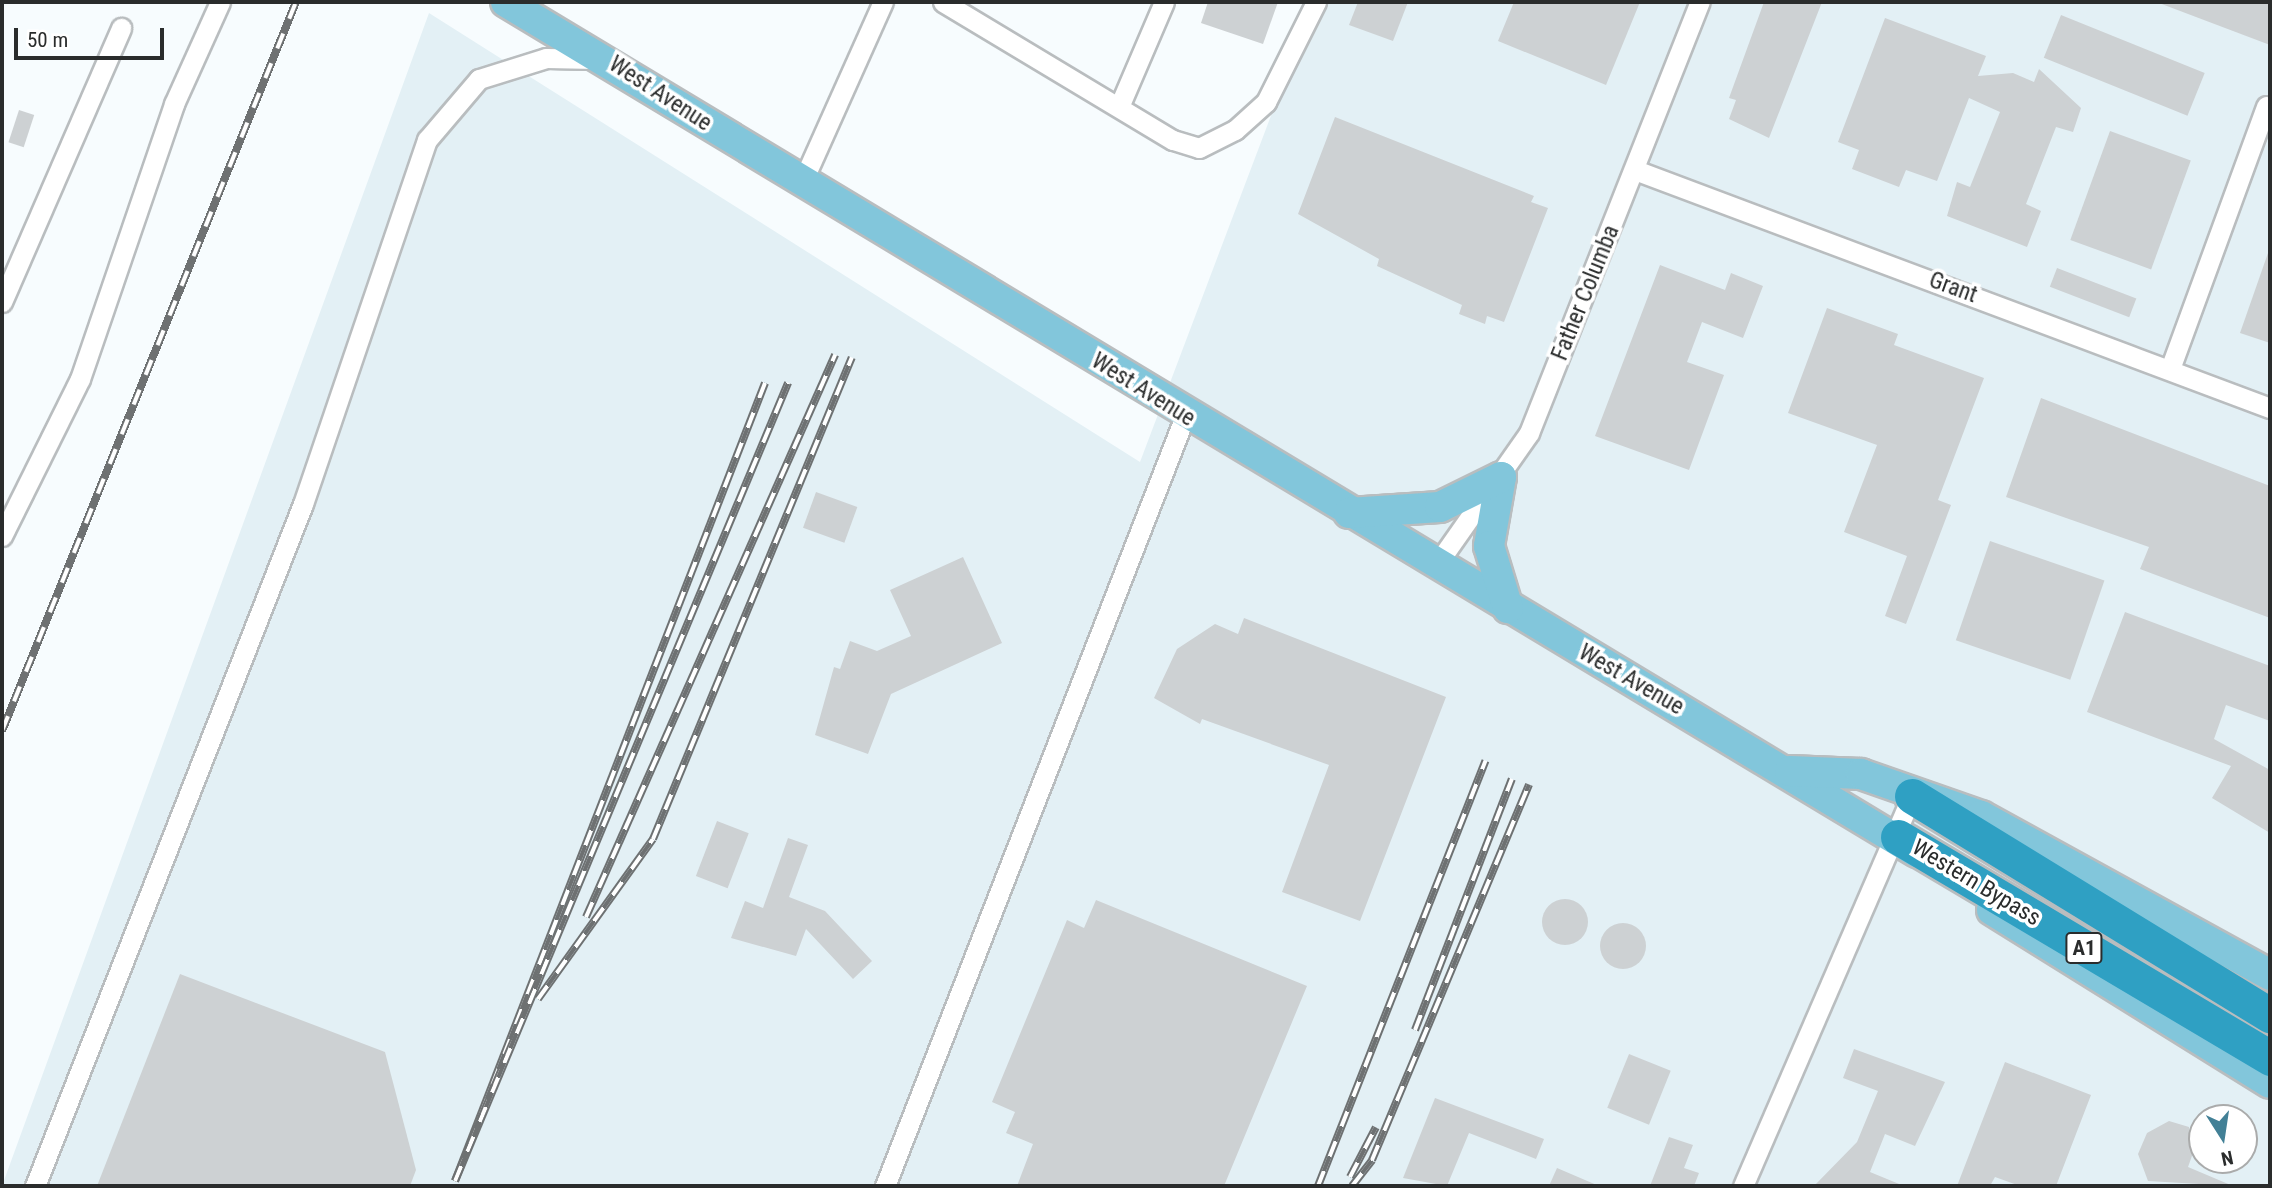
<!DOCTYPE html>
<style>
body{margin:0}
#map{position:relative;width:2272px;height:1188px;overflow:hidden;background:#f7fcfe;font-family:"Roboto Condensed",sans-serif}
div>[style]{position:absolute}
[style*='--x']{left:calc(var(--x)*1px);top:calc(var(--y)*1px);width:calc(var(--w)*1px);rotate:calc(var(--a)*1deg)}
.built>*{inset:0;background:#e3f0f5}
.building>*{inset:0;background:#cdd1d3;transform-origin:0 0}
.round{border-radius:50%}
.roads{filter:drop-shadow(2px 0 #b9bdbf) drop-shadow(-2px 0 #b9bdbf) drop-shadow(0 2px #b9bdbf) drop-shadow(0 -2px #b9bdbf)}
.street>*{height:19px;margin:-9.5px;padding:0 9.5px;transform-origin:9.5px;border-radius:9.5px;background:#fff}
.primary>*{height:30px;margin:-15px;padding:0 15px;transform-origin:15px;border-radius:15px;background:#82c6db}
.highway>*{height:35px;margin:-17.5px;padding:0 17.5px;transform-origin:17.5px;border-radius:17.5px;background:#2fa0c3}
.rail>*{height:8px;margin-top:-4px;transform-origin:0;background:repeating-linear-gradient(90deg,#fff 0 16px,#6e7172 0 32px);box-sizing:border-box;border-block:2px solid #6e7172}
span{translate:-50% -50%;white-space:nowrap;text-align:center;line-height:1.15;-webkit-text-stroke:7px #fff;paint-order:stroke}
.shield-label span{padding:2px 5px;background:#fff;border:2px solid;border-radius:5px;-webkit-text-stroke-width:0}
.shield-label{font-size:21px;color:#2a2c2c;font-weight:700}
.street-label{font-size:23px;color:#2a2c2c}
.frame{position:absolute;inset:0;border:4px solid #2a2c2c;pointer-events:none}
.north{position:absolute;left:2188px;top:1104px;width:70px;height:70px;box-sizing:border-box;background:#fff;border:2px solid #aaabab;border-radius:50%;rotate:168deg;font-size:19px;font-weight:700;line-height:28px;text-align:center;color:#2a2c2c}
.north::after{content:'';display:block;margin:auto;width:24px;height:32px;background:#428096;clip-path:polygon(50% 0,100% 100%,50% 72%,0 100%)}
.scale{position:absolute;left:14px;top:28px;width:150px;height:32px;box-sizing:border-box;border:4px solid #2a2c2c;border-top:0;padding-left:9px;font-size:21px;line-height:24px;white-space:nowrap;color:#2a2c2c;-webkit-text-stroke:5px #fff;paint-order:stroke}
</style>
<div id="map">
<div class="built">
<i style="clip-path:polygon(evenodd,1314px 2px,2270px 2px,2270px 1186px,2px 1186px,429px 13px,1140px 462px,1314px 2px,2202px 1118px,2244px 1118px,2244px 1160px,2202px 1160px,2202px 1118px)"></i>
</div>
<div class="building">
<i style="clip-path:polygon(1208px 2px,1278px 2px,1263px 44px,1201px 23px)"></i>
<i style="clip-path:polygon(1358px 2px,1408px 2px,1393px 41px,1349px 25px)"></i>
<i style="clip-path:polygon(1514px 2px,1640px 2px,1606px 85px,1498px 41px)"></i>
<i style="clip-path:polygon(1764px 2px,1822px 2px,1769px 138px,1729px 119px,1736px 100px,1729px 98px)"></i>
<i style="clip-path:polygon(2159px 2px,2270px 2px,2270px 45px,2159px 3px)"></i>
<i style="left:2061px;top:15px;width:155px;height:46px;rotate:22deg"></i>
<i style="clip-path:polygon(1885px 18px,1986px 56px,1978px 76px,2013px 73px,2034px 82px,2039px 69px,2081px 108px,2073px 132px,2056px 127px,2026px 204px,2041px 211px,2027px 247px,1947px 216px,1957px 182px,1970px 187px,2000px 112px,1969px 98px,1937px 181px,1906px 170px,1899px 187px,1852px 169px,1859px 150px,1838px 142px)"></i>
<i style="left:19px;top:110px;width:16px;height:34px;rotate:18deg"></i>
<i style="clip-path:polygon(1335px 117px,1534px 196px,1531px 202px,1548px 208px,1504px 322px,1487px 316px,1485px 324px,1459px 314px,1462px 305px,1377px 266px,1379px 259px,1298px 214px)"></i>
<i style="left:2110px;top:131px;width:86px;height:116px;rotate:20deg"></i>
<i style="clip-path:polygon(2268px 253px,2270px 253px,2270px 343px,2240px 333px)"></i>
<i style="clip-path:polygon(1660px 265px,1725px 290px,1731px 273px,1763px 286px,1743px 338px,1702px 322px,1687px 362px,1724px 375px,1689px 470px,1595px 436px)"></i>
<i style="left:2057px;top:268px;width:85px;height:20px;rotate:21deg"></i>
<i style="clip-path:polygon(1827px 308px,1898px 334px,1894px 345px,1984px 378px,1938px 500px,1951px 505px,1906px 624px,1885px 616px,1907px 556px,1844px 532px,1877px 445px,1788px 413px)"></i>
<i style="clip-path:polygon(2041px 398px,2270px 486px,2270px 618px,2140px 569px,2149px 547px,2006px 497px)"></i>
<i style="left:816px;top:492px;width:44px;height:38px;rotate:20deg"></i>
<i style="left:1990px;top:541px;width:121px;height:105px;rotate:19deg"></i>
<i style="clip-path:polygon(963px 557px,1002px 643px,891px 694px,868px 754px,815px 735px,834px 667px,840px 669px,850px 641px,877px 651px,911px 636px,890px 590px)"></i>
<i style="clip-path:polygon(2125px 612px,2270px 666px,2270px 721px,2226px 705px,2214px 739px,2270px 770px,2270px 833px,2212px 798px,2231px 766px,2087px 712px)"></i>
<i style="clip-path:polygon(1244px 618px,1446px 697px,1360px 921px,1282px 892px,1329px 765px,1202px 719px,1200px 724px,1154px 698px,1177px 649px,1215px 624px,1238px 634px)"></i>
<i style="left:717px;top:821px;width:34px;height:59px;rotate:21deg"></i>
<i style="clip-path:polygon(788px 838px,808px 845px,789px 897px,825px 911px,872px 961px,853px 979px,806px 929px,796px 956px,731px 938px,745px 901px,763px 908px)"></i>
<i class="round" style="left:1542px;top:899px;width:46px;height:46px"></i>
<i style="clip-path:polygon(1096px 900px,1307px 986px,1224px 1186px,1017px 1186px,1033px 1144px,1006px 1133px,1015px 1112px,992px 1102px,1067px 920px,1084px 928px)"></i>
<i class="round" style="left:1600px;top:923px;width:46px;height:46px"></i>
<i style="clip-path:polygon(180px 974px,385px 1052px,416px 1170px,410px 1186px,97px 1186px)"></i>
<i style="clip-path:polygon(1854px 1049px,1945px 1082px,1915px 1146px,1885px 1134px,1870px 1172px,1904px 1186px,1814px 1186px,1857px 1142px,1878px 1091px,1843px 1078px)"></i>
<i style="left:1629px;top:1054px;width:45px;height:58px;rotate:22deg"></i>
<i style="clip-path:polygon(2005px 1062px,2091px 1095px,2056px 1186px,2020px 1186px,1995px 1177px,1990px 1186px,1957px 1186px)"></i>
<i style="clip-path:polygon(1435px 1098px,1544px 1139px,1536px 1159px,1469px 1133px,1447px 1186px,1403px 1178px)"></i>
<i style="clip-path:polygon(2169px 1121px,2189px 1127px,2193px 1153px,2188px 1167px,2233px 1186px,2148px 1181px,2138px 1154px,2147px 1133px)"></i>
<i style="clip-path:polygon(1669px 1137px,1693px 1145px,1684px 1168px,1699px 1173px,1694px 1186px,1650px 1186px)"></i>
<i style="clip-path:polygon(1557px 1168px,1599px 1186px,1549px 1186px)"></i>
</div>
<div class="roads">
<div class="street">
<i style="--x:943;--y:2;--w:268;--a:31"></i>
<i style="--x:1173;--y:140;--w:27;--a:17"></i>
<i style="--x:1199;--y:148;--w:40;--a:-26.6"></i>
<i style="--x:1235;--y:130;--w:42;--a:-42.1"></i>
<i style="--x:1266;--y:102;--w:112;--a:-63.4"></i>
<i style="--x:1119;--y:107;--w:114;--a:-66.8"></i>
<i style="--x:1635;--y:170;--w:678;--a:20.55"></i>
<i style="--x:801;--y:185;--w:201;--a:-65.9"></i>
<i style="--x:2;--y:302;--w:299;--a:-66.5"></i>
<i style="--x:2170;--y:369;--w:280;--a:-69.9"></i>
<i style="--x:2;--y:536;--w:175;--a:-63.6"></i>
<i style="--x:80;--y:379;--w:291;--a:-71.1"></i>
<i style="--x:174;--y:104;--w:112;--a:-65.7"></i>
<i style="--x:1437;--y:564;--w:160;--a:-54.9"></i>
<i style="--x:1529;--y:433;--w:464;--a:-68.4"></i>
<i style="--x:35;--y:1186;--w:733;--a:-68.55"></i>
<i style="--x:303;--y:504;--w:385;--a:-71.2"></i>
<i style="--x:427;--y:140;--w:80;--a:-49.6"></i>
<i style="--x:479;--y:79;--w:70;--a:-17.4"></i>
<i style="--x:546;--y:58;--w:49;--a:1.2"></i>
<i style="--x:885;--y:1186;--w:826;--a:-68.71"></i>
<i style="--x:1743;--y:1186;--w:425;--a:-66.6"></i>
</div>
<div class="primary">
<i style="--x:506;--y:2;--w:1647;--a:31.07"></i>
<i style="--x:1501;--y:477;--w:70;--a:99.9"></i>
<i style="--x:1489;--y:546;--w:65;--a:73"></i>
<i style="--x:1349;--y:513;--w:91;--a:-3.8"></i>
<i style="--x:1440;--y:507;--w:68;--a:-26.2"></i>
<i style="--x:1790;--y:771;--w:71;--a:2.4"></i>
<i style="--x:1861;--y:774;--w:127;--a:19.3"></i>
<i style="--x:1981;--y:816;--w:330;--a:28.8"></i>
<i style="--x:1992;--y:910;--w:327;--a:31.9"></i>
</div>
<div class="highway">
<i style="--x:1912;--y:796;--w:420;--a:31.5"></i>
<i style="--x:1898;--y:837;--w:433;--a:30.7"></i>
</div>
</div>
<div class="rail">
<i style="--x:765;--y:383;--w:856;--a:111.23"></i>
<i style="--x:455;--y:1181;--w:865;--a:-67.35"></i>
<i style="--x:2;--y:731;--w:786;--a:-68.04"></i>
<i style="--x:586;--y:917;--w:615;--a:-66.1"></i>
<i style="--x:538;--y:999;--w:197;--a:-54.3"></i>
<i style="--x:653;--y:839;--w:521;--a:-67.57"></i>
<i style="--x:1415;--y:1030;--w:269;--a:-68.9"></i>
<i style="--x:1350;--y:1177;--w:56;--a:-62.5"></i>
<i style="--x:1318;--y:1186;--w:457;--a:-68.5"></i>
<i style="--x:1352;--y:1186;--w:33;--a:-52"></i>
<i style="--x:1372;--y:1160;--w:407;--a:-67.3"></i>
</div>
<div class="shield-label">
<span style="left:2084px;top:948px">A1</span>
</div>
<div class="street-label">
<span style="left:660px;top:94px;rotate:33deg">West Avenue</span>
<span style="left:1953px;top:288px;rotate:20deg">Grant</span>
<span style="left:1586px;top:293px;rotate:-68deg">Father Columba</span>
<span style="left:1143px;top:390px;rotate:32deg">West Avenue</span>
<span style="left:1631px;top:680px;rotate:30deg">West Avenue</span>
<span style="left:1976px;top:883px;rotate:31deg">Western Bypass</span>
</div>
<div class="frame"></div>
<div class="north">N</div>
<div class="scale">50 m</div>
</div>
